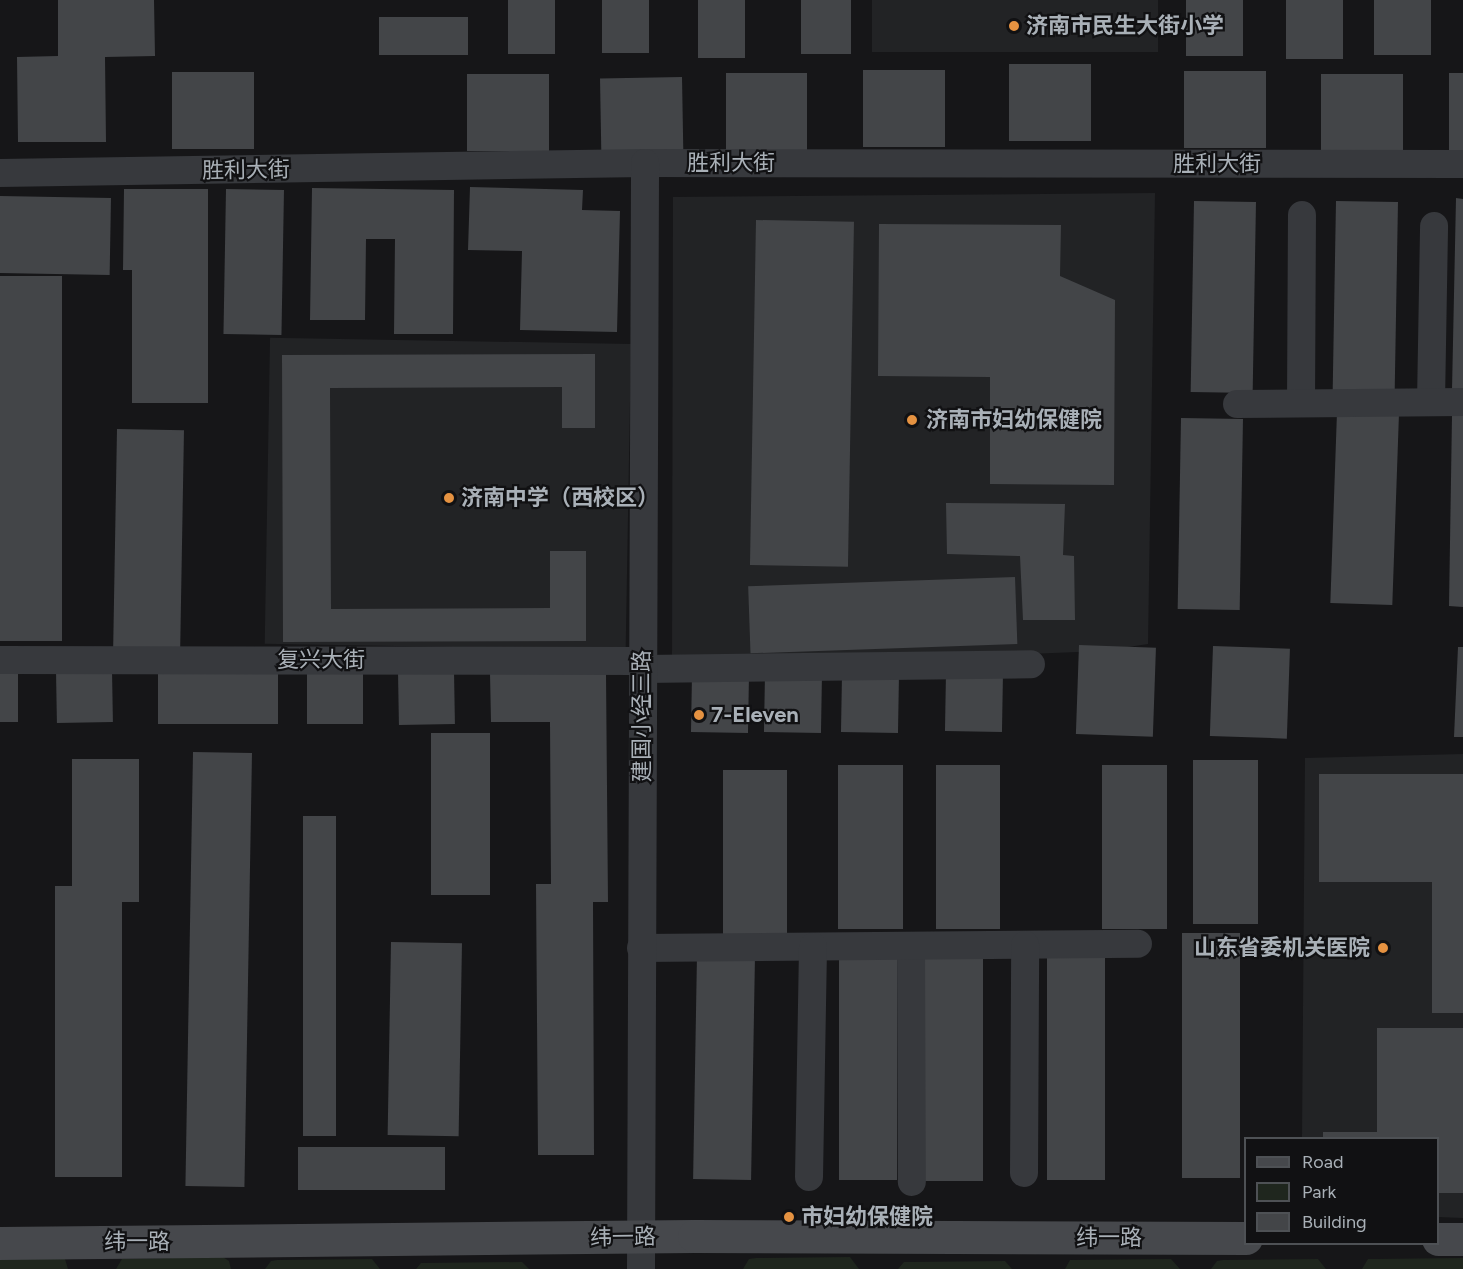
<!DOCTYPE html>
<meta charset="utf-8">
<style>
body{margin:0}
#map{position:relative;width:1463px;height:1269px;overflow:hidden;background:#161618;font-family:Figtree,"Noto Sans SC",sans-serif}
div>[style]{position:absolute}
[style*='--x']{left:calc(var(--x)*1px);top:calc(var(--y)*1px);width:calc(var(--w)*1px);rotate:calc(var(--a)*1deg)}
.built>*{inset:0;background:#222325;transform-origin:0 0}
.green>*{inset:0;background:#1f261e}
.building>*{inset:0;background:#434548;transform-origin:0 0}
.minor>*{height:28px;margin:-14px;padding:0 14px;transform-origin:14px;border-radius:14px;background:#37393d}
.secondary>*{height:33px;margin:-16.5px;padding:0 16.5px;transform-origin:16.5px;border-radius:16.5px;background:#46484c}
.dots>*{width:16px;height:16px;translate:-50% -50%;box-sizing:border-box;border:3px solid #111113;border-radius:50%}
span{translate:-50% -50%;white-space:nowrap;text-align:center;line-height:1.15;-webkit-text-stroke:4.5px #111113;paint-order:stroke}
.poi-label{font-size:22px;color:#a9b0b7;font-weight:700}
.left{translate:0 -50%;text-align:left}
.right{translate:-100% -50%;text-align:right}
.street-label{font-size:22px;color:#a9b0b7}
.legend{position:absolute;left:1244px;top:1137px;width:195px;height:108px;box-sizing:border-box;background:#111113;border:2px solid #4e5155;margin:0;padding:8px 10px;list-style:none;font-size:18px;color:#a9b0b7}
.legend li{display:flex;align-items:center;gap:12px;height:30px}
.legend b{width:30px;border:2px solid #4e5155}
</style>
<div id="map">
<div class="built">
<i style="left:872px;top:0;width:286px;height:52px"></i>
<i style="clip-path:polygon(1155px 193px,1148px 644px,1102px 651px,672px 668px,673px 197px)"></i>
<i style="left:631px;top:344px;width:306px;height:361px;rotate:91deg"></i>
<i style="clip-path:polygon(1463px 754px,1463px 1218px,1438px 1217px,1438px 1138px,1302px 1138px,1305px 758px)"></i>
</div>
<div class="green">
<i style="clip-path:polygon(0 1255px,65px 1259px,68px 1269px,0 1269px)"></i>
<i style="clip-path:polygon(223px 1257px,229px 1261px,231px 1269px,116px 1269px,122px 1259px)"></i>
<i style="clip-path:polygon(850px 1257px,859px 1269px,743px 1269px,749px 1259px,756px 1258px)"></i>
<i style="clip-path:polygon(1463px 1258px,1463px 1269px,1362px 1269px,1368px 1259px,1374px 1259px)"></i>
<i style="clip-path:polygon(372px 1259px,380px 1269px,265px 1269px,271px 1261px,277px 1260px)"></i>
<i style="clip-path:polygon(1171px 1259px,1180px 1269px,1065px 1269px,1070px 1260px)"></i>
<i style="clip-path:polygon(1318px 1259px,1326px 1269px,1211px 1269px,1217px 1261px,1223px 1260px)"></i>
<i style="clip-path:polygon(1005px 1261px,1012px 1269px,898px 1269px,904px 1262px,910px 1262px)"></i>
<i style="clip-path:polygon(522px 1262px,529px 1269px,416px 1269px,421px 1263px)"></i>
</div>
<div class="building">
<i style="clip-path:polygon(58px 0,154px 0,155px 56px,105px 57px,106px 142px,18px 142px,17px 57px,58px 56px)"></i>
<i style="left:508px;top:0;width:47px;height:54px"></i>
<i style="left:602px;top:0;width:47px;height:53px"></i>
<i style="left:698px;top:0;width:47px;height:58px"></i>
<i style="left:801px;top:0;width:50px;height:54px"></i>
<i style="left:1186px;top:0;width:57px;height:56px"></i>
<i style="left:1286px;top:0;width:57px;height:59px"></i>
<i style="left:1374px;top:0;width:57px;height:55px"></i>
<i style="left:379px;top:17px;width:89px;height:38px"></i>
<i style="left:1009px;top:64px;width:82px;height:77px"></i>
<i style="left:863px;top:70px;width:82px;height:77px"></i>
<i style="left:1184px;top:71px;width:82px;height:77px"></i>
<i style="left:254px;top:72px;width:77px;height:82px;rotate:90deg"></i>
<i style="left:726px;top:73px;width:81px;height:77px"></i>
<i style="left:1449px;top:73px;width:14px;height:77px"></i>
<i style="left:467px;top:74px;width:82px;height:77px"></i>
<i style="left:1321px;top:74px;width:82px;height:77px"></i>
<i style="left:682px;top:77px;width:77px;height:82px;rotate:89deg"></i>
<i style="clip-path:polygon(470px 187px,583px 190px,582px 210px,620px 211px,617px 332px,520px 330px,522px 251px,468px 250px)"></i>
<i style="clip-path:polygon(312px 188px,454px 190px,453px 334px,394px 334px,395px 239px,366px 239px,365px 320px,310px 320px)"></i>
<i style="clip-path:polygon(124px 189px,208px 189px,208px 403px,132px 403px,132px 270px,123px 270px)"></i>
<i style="left:226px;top:189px;width:58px;height:145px;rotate:1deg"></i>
<i style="left:0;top:196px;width:111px;height:77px;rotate:1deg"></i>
<i style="clip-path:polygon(1456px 198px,1463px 199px,1463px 390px,1452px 390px)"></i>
<i style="left:1194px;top:201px;width:62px;height:191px;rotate:1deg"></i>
<i style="left:1336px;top:201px;width:62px;height:191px;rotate:1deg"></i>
<i style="left:756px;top:220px;width:98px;height:345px;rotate:1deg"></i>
<i style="clip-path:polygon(879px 224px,1061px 225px,1060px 276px,1115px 300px,1114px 485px,990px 484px,990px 377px,878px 376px)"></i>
<i style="left:62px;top:276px;width:365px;height:62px;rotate:90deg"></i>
<i style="clip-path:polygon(595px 354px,595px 428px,562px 428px,562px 387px,330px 388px,331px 609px,550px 608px,550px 551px,586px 551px,586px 641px,283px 642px,282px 355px)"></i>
<i style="left:1337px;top:412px;width:62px;height:191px;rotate:2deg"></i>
<i style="clip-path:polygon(1452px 416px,1463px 416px,1463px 607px,1449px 606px)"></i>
<i style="left:1181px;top:418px;width:62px;height:191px;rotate:1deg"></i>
<i style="left:117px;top:429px;width:67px;height:219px;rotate:1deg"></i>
<i style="clip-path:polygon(946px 503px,1065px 504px,1063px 555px,1074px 556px,1075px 620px,1023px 620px,1020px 556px,947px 554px)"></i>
<i style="left:1015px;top:577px;width:67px;height:267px;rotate:88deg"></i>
<i style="left:1079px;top:645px;width:77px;height:89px;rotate:2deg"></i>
<i style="left:1213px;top:646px;width:77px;height:90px;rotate:2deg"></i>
<i style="clip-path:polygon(1458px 647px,1463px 647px,1463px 737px,1454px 737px)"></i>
<i style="left:0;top:670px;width:18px;height:52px"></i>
<i style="left:112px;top:670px;width:52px;height:56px;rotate:89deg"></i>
<i style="left:454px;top:671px;width:53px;height:56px;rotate:89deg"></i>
<i style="left:307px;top:672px;width:56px;height:52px"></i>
<i style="left:946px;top:672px;width:57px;height:59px;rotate:1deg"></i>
<i style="left:158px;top:673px;width:120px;height:51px"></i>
<i style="clip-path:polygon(606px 673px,608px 902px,593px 902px,594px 1155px,538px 1155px,536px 884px,551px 884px,550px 722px,491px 722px,490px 674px)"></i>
<i style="left:765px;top:673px;width:57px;height:59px;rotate:1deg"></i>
<i style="left:692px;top:674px;width:57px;height:58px;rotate:1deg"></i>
<i style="left:842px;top:674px;width:57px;height:58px;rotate:1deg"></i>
<i style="left:431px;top:733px;width:59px;height:162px"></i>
<i style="left:193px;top:752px;width:59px;height:434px;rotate:1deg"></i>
<i style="clip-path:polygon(72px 759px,139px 759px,139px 902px,122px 902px,122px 1177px,55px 1177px,55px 886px,72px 886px)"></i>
<i style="left:1193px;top:760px;width:65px;height:164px"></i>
<i style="left:838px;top:765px;width:65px;height:164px"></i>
<i style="left:936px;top:765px;width:64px;height:164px"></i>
<i style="left:1102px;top:765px;width:65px;height:164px"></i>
<i style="left:723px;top:770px;width:64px;height:164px"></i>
<i style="clip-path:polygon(1319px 774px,1463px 774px,1463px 1013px,1432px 1013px,1432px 882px,1319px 882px)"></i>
<i style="left:303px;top:816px;width:33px;height:320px"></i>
<i style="left:1182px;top:933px;width:58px;height:245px"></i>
<i style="left:391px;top:942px;width:71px;height:193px;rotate:1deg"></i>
<i style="left:697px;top:955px;width:58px;height:224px;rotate:1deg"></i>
<i style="left:839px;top:957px;width:58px;height:223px"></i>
<i style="left:1047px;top:957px;width:58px;height:223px"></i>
<i style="left:925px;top:958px;width:58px;height:223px"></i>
<i style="clip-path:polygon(1377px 1028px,1463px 1028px,1463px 1193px,1438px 1193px,1438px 1138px,1323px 1138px,1323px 1132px,1377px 1132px)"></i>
<i style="left:445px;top:1147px;width:43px;height:147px;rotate:90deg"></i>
</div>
<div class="minor">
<i style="--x:0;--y:173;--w:645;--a:-0.89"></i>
<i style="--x:645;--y:163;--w:818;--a:0.07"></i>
<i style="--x:1431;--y:402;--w:176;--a:-89"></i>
<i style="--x:1301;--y:403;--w:188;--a:-89.7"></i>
<i style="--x:1237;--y:404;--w:226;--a:-0.5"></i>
<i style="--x:0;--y:660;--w:642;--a:0.09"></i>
<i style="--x:644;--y:669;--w:387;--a:-0.7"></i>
<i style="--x:911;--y:946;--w:236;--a:89.8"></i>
<i style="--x:641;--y:948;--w:497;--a:-0.5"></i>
<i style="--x:1024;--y:1173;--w:228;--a:-89.7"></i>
<i style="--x:809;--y:1177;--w:230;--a:-89"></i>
<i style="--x:641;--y:1269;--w:1106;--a:-89.79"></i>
</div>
<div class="secondary">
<i style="--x:1438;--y:1239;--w:25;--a:0"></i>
<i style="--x:0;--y:1243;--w:694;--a:-0.58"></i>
<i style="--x:694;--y:1236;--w:552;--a:0.21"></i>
</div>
<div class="dots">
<i style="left:1014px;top:26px;background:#e59241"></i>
<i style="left:912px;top:420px;background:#e59241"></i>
<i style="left:449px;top:498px;background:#e59241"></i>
<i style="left:699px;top:715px;background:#e59241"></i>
<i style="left:1383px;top:948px;background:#e59241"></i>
<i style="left:789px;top:1217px;background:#e59241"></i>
</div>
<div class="poi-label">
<span class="left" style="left:1026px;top:26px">济南市民生大街小学</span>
<span class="left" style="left:926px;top:420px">济南市妇幼保健院</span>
<span class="left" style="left:461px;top:498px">济南中学（西校区）</span>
<span class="left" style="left:711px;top:715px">7-Eleven</span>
<span class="right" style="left:1370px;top:948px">山东省委机关医院</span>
<span class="left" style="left:801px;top:1217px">市妇幼保健院</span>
</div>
<div class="street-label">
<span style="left:731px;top:163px">胜利大街</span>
<span style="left:1217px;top:164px">胜利大街</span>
<span style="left:246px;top:170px;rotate:-1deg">胜利大街</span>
<span style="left:321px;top:660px">复兴大街</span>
<span style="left:642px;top:716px;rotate:-90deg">建国小经三路</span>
<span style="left:623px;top:1237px;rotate:-1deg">纬一路</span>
<span style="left:1109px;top:1238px">纬一路</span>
<span style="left:137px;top:1242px">纬一路</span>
</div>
<ul class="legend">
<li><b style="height:8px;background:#46484c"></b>Road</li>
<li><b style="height:16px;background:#1f261e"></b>Park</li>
<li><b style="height:16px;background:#434548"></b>Building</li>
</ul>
</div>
